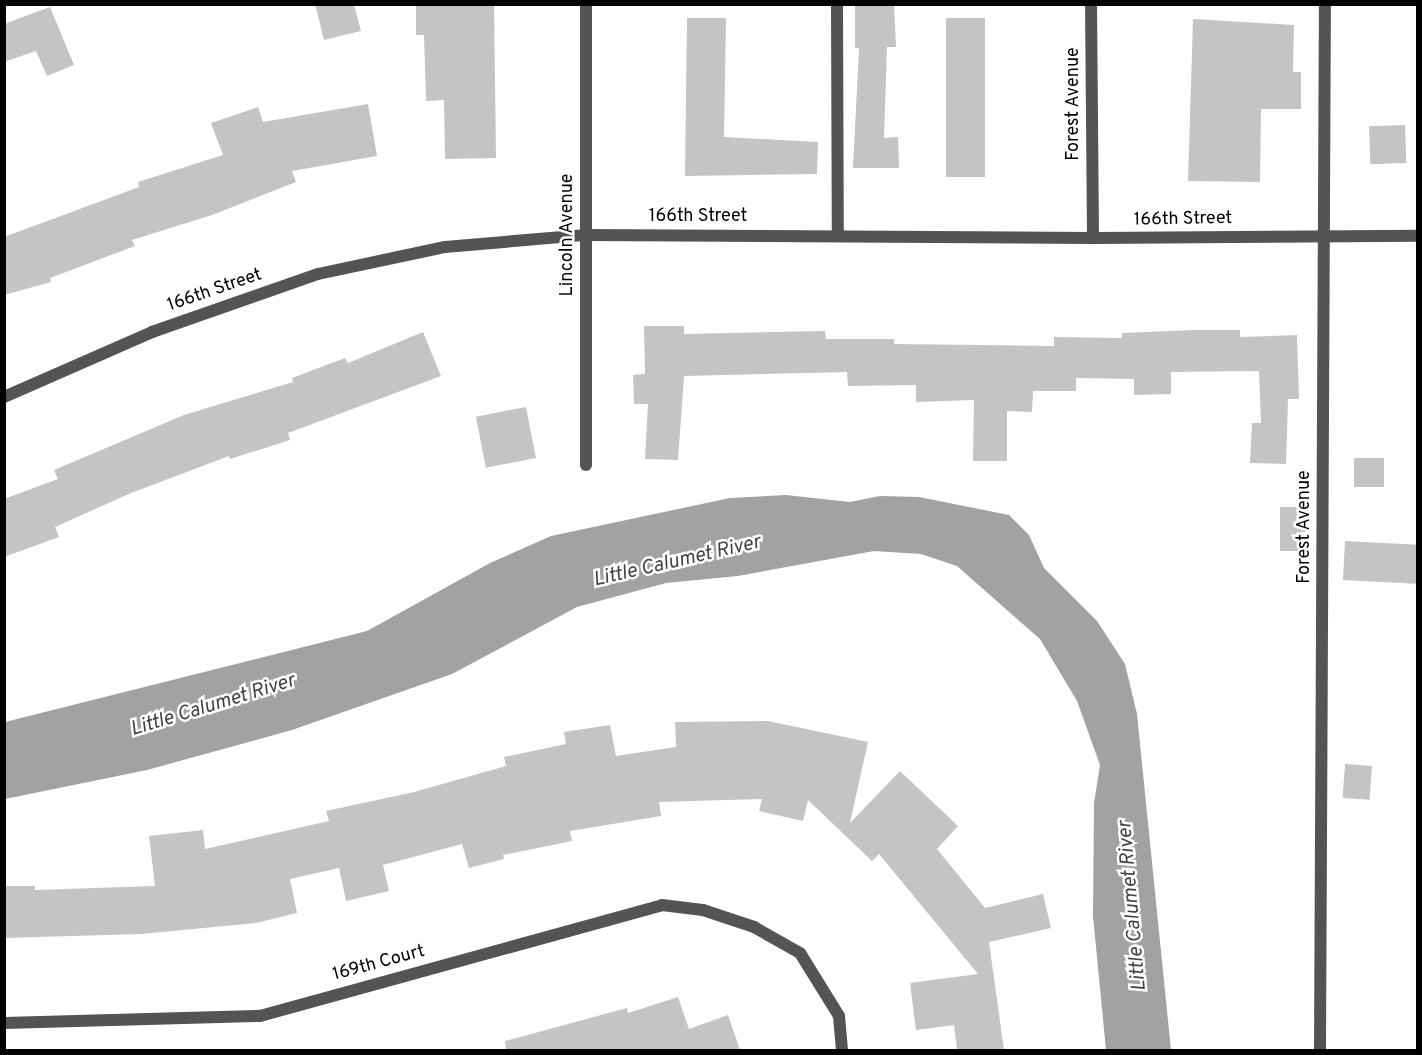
<!DOCTYPE html>
<style>
body{margin:0}
#map{position:relative;width:1422px;height:1055px;overflow:hidden;background:#fff;font-family:Overpass,sans-serif}
div>[style]{position:absolute}
[style*='--x']{left:calc(var(--x)*1px);top:calc(var(--y)*1px);width:calc(var(--w)*1px);rotate:calc(var(--a)*1deg)}
.water>*{inset:0;background:#a2a2a2}
.building>*{inset:0;background:#c4c4c4;transform-origin:0 0}
.service>*{height:12px;margin:-6px;padding:0 6px;transform-origin:6px;border-radius:6px;background:#545454}
.minor>*{height:12px;margin:-6px;padding:0 6px;transform-origin:6px;border-radius:6px;background:#545454}
span{translate:-50% -50%;white-space:nowrap;text-align:center;line-height:1.15;-webkit-text-stroke:5px #fff;paint-order:stroke}
.street-label{font-size:18px;color:#000}
.water-label{font-size:20px;color:#434343;font-style:italic}
.frame{position:absolute;inset:0;border:6px solid #000;pointer-events:none}
</style>
<div id="map">
<div class="water">
<i style="clip-path:polygon(786px 495px,850px 502px,880px 496px,919px 497px,1009px 515px,1029px 535px,1044px 568px,1097px 621px,1125px 664px,1137px 714px,1171px 1050px,1106px 1050px,1093px 916px,1094px 803px,1100px 765px,1077px 701px,1040px 639px,957px 566px,921px 554px,874px 551px,738px 576px,666px 583px,577px 607px,452px 674px,292px 730px,147px 770px,5px 799px,5px 722px,367px 631px,490px 563px,551px 536px,730px 498px)"></i>
</div>
<div class="building">
<i style="clip-path:polygon(315px 4px,354px 4px,361px 31px,324px 40px)"></i>
<i style="clip-path:polygon(416px 4px,494px 4px,496px 158px,445px 159px,444px 100px,426px 101px,424px 35px,416px 35px)"></i>
<i style="clip-path:polygon(855px 4px,894px 4px,896px 47px,887px 47px,884px 138px,898px 137px,899px 168px,853px 168px,859px 48px,855px 48px)"></i>
<i style="clip-path:polygon(50px 7px,74px 65px,47px 76px,36px 51px,4px 62px,4px 24px)"></i>
<i style="clip-path:polygon(687px 18px,726px 18px,724px 137px,818px 142px,817px 174px,685px 176px)"></i>
<i style="left:946px;top:18px;width:39px;height:159px"></i>
<i style="clip-path:polygon(1193px 19px,1294px 25px,1293px 72px,1301px 72px,1301px 109px,1261px 109px,1260px 182px,1188px 181px)"></i>
<i style="clip-path:polygon(368px 104px,377px 156px,292px 171px,296px 182px,212px 215px,132px 240px,135px 246px,50px 278px,51px 282px,4px 295px,4px 237px,139px 187px,138px 182px,223px 155px,211px 123px,258px 107px,263px 122px)"></i>
<i style="left:1405px;top:125px;width:38px;height:36px;rotate:88deg"></i>
<i style="clip-path:polygon(644px 326px,684px 326px,684px 334px,825px 331px,826px 339px,894px 339px,894px 344px,1054px 346px,1054px 337px,1122px 338px,1122px 333px,1193px 330px,1240px 330px,1240px 337px,1297px 335px,1299px 399px,1288px 399px,1286px 464px,1250px 463px,1252px 423px,1261px 423px,1259px 371px,1171px 372px,1171px 394px,1134px 395px,1134px 379px,1076px 378px,1076px 391px,1033px 391px,1032px 412px,1007px 411px,1007px 461px,973px 461px,974px 400px,916px 402px,916px 385px,848px 386px,847px 372px,684px 376px,678px 460px,645px 459px,648px 404px,634px 404px,633px 375px,645px 374px)"></i>
<i style="clip-path:polygon(423px 332px,441px 376px,288px 433px,290px 440px,230px 459px,229px 456px,131px 493px,55px 527px,59px 537px,4px 557px,4px 499px,58px 479px,54px 470px,184px 415px,293px 382px,292px 378px,345px 358px,348px 363px)"></i>
<i style="left:526px;top:407px;width:52px;height:51px;rotate:79deg"></i>
<i style="left:1354px;top:458px;width:30px;height:29px"></i>
<i style="left:1280px;top:507px;width:26px;height:44px"></i>
<i style="left:1345px;top:541px;width:73px;height:39px;rotate:3deg"></i>
<i style="clip-path:polygon(768px 721px,868px 742px,850px 823px,900px 771px,958px 826px,937px 849px,985px 908px,1043px 894px,1051px 928px,989px 942px,1004px 1050px,957px 1050px,954px 1025px,916px 1030px,910px 983px,978px 974px,879px 854px,872px 861px,808px 800px,803px 821px,759px 811px,762px 799px,659px 802px,661px 816px,570px 831px,572px 841px,503px 855px,504px 859px,469px 868px,462px 844px,383px 865px,389px 891px,346px 901px,339px 868px,290px 879px,297px 913px,256px 923px,141px 934px,4px 938px,4px 886px,35px 886px,35px 890px,155px 886px,149px 836px,203px 830px,205px 849px,329px 821px,326px 811px,414px 792px,506px 766px,504px 757px,566px 744px,564px 732px,610px 725px,616px 756px,676px 747px,675px 722px)"></i>
<i style="left:1345px;top:764px;width:27px;height:34px;rotate:4deg"></i>
<i style="clip-path:polygon(678px 997px,689px 1029px,728px 1015px,740px 1050px,506px 1050px,505px 1041px,627px 1008px,628px 1013px)"></i>
</div>
<div class="service">
<i style="--x:837;--y:4;--w:232;--a:89.8"></i>
</div>
<div class="minor">
<i style="--x:586;--y:4;--w:461;--a:90"></i>
<i style="--x:1091;--y:4;--w:234;--a:89.5"></i>
<i style="--x:4;--y:397;--w:162;--a:-23.7"></i>
<i style="--x:152;--y:332;--w:176;--a:-19.3"></i>
<i style="--x:318;--y:274;--w:130;--a:-12"></i>
<i style="--x:445;--y:247;--w:142;--a:-4.9"></i>
<i style="--x:586;--y:235;--w:507;--a:0.34"></i>
<i style="--x:1093;--y:238;--w:325;--a:-0.4"></i>
<i style="--x:4;--y:1023;--w:256;--a:-1.6"></i>
<i style="--x:260;--y:1016;--w:417;--a:-15.4"></i>
<i style="--x:662;--y:905;--w:41;--a:7"></i>
<i style="--x:703;--y:910;--w:54;--a:18.4"></i>
<i style="--x:754;--y:927;--w:53;--a:29.5"></i>
<i style="--x:800;--y:953;--w:74;--a:58.2"></i>
<i style="--x:839;--y:1016;--w:34;--a:85"></i>
<i style="--x:1320;--y:1050;--w:1046;--a:-89.73"></i>
</div>
<div class="street-label">
<span style="left:1074px;top:104px;rotate:-90deg">Forest Avenue</span>
<span style="left:698px;top:217px">166th Street</span>
<span style="left:1183px;top:220px;rotate:-1deg">166th Street</span>
<span style="left:568px;top:235px;rotate:-90deg">Lincoln Avenue</span>
<span style="left:215px;top:291px;rotate:-19deg">166th Street</span>
<span style="left:1305px;top:527px;rotate:-90deg">Forest Avenue</span>
<span style="left:379px;top:964px;rotate:-15deg">169th Court</span>
</div>
<div class="water-label">
<span style="left:677px;top:562px;rotate:-13deg">Little Calumet River</span>
<span style="left:213px;top:706px;rotate:-17deg">Little Calumet River</span>
<span style="left:1133px;top:906px;rotate:-95deg">Little Calumet River</span>
</div>
<div class="frame"></div>
</div>
